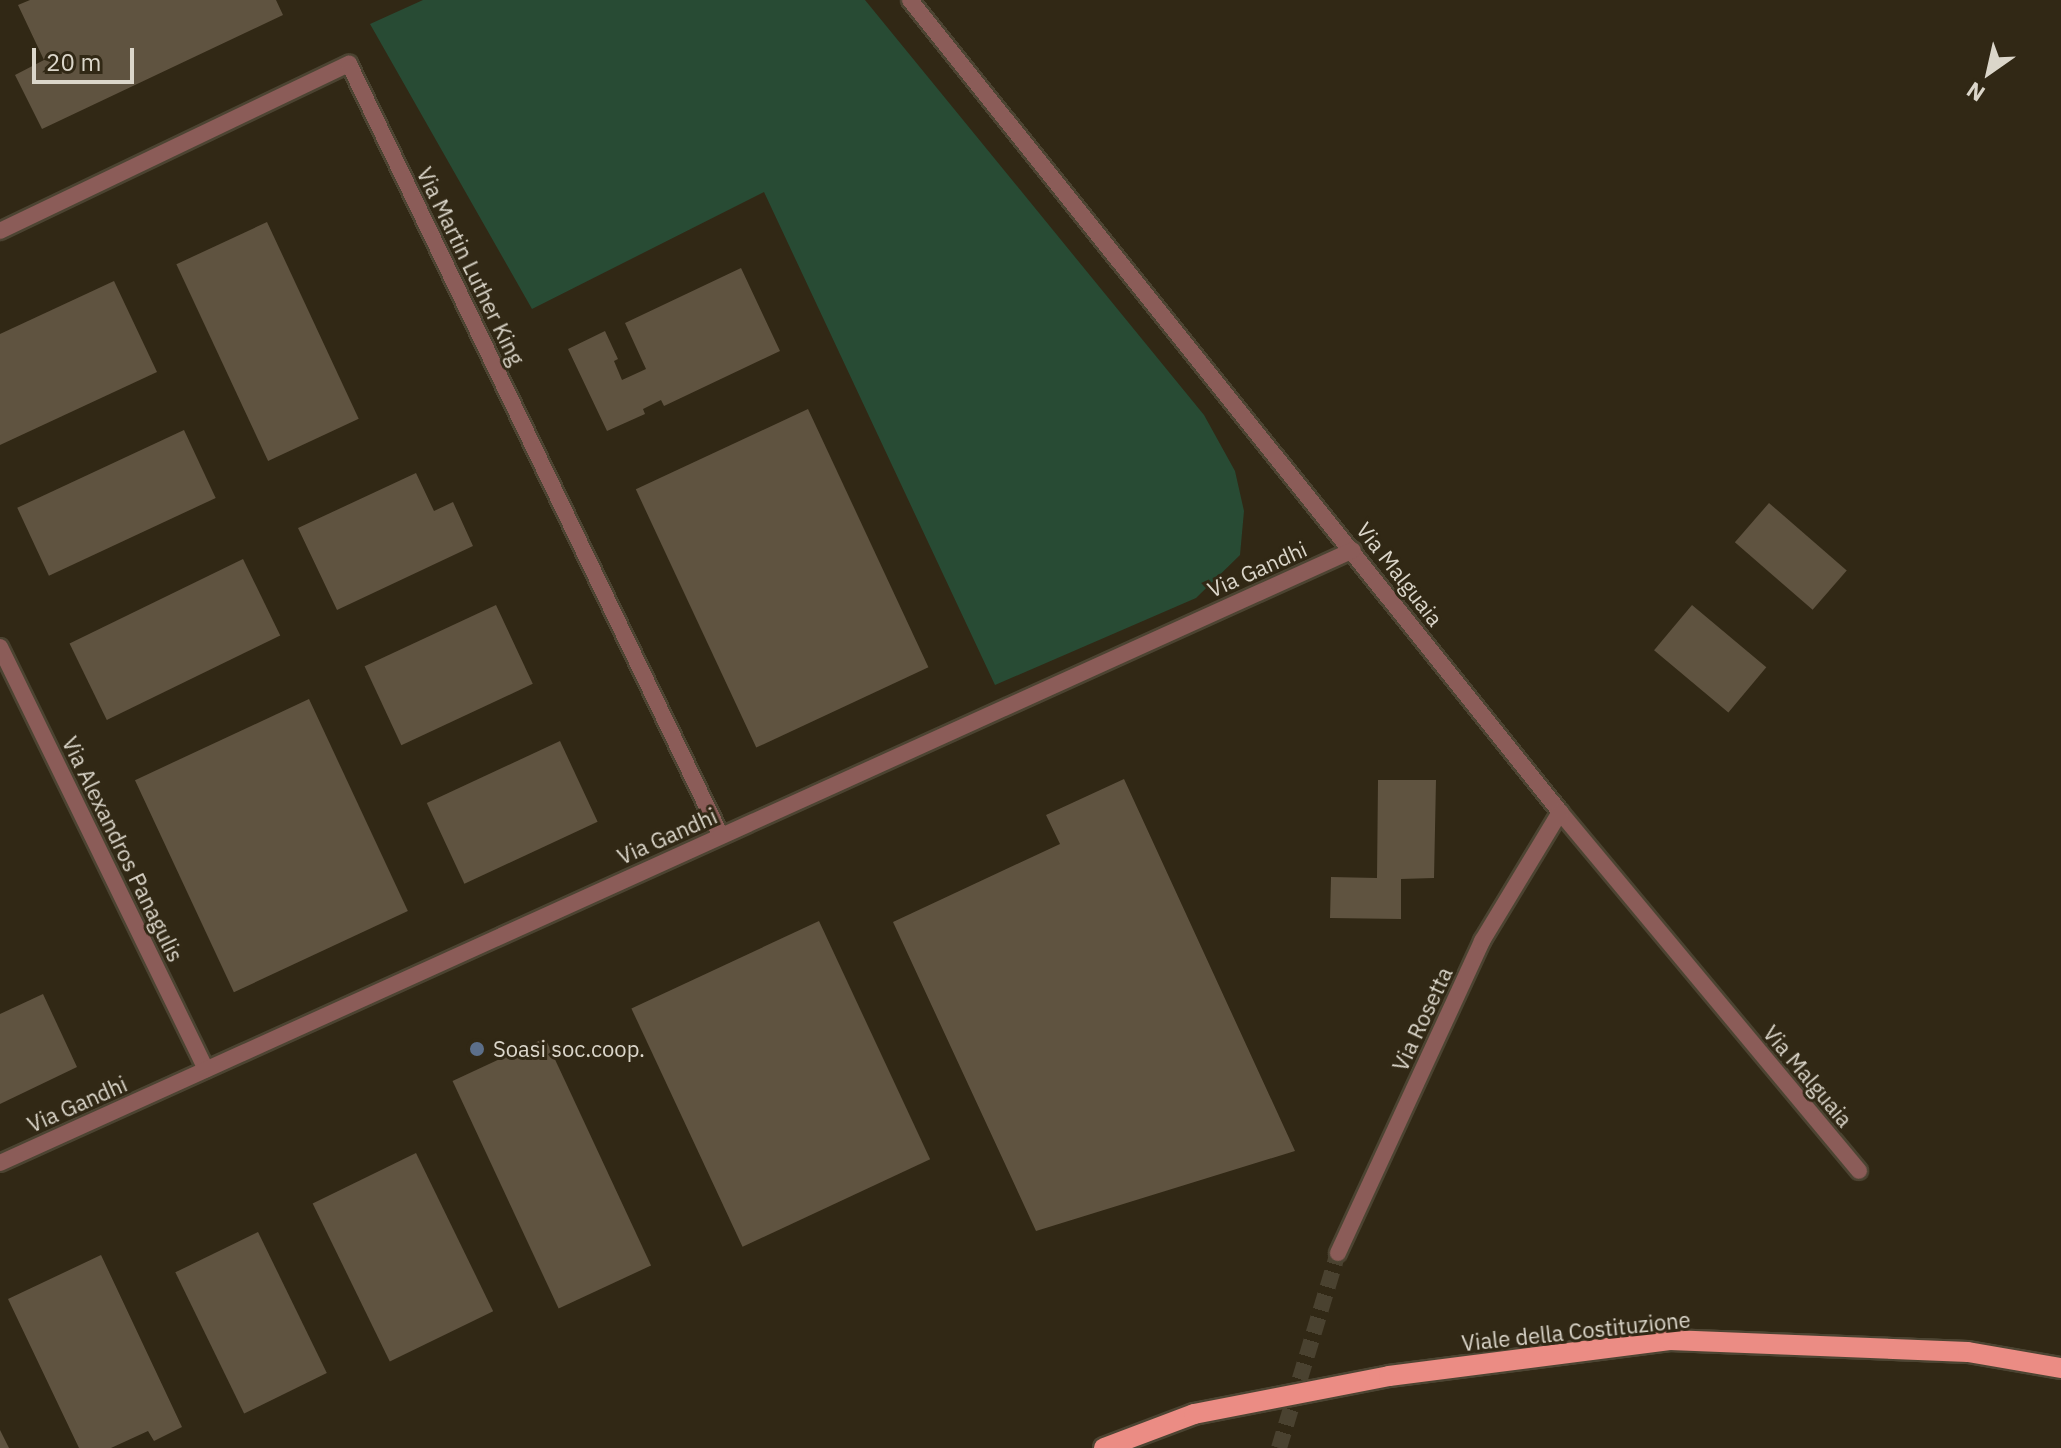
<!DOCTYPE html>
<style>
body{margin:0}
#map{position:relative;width:2061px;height:1448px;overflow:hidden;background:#312815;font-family:"IBM Plex Sans",sans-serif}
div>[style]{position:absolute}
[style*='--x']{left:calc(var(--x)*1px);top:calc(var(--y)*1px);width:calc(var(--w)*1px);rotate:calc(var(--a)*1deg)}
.green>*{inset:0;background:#284b34}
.building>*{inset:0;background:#5f5340;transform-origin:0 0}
.minor-tunnel>*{height:16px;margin-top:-8px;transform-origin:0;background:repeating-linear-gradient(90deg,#4a4230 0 16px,transparent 0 24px)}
.roads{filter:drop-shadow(2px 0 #4c4432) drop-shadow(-2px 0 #4c4432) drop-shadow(0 2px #4c4432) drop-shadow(0 -2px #4c4432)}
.minor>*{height:16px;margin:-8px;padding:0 8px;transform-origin:8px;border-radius:8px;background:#8b5c58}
.primary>*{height:20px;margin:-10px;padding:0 10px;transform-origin:10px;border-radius:10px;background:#eb8c84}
.dots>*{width:22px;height:22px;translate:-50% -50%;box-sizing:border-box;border:4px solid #312815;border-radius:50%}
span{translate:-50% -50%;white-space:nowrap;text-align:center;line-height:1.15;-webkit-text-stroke:6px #312815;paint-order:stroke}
.street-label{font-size:22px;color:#dbd6ca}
.poi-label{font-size:22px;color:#dbd6ca}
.left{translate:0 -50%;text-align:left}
.north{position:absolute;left:1949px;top:32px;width:80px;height:80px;-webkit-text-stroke:6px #312815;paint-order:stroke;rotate:214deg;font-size:22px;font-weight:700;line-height:32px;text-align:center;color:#dbd6ca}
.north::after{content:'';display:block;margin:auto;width:28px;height:36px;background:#dbd6ca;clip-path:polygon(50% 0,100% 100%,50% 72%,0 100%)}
.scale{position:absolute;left:32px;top:48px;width:102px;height:36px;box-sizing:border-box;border:4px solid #dbd6ca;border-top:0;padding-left:10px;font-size:24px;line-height:28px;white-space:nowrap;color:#dbd6ca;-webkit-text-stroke:6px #312815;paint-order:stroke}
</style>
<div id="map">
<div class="green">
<i style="clip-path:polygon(423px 0,865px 0,1204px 415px,1235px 471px,1244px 511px,1240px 555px,1196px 598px,995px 685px,764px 192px,532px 309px,370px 24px)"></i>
</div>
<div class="building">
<i style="clip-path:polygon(30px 0,276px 0,283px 15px,42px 129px,15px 75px,44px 60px,18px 5px)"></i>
<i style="left:267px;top:222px;width:217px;height:100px;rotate:65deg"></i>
<i style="clip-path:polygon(741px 268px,780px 351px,664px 406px,661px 400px,643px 409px,645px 414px,607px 431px,568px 349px,605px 331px,618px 359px,614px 361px,622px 380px,646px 369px,625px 323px)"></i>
<i style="clip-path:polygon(114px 281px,157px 372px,0 445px,0 334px)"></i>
<i style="left:808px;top:409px;width:285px;height:190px;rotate:65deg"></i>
<i style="left:184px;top:430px;width:75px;height:184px;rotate:65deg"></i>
<i style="clip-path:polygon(416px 473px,434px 511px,453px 502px,473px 546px,337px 610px,298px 528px)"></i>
<i style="left:1769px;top:503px;width:103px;height:52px;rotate:41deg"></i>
<i style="left:243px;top:559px;width:85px;height:193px;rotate:64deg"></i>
<i style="left:496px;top:605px;width:87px;height:145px;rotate:65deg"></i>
<i style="left:1692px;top:605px;width:97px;height:59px;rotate:40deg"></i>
<i style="left:309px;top:699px;width:234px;height:192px;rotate:65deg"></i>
<i style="left:560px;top:741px;width:89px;height:147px;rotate:65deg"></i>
<i style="clip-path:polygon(1124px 779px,1295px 1151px,1036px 1231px,893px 922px,1060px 844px,1046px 815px)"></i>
<i style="clip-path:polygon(1378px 780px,1436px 780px,1434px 878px,1401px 879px,1401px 919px,1330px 918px,1331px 877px,1377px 878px)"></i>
<i style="left:819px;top:921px;width:263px;height:207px;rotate:65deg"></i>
<i style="clip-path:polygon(43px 994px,77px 1067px,0 1104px,0 1014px)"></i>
<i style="left:545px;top:1038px;width:251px;height:102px;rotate:65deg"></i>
<i style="left:416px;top:1153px;width:176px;height:115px;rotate:64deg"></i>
<i style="left:258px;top:1232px;width:157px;height:92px;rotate:64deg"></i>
<i style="clip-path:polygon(101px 1255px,182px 1427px,154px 1441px,148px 1431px,111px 1448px,79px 1448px,8px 1299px)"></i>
<i style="clip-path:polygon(0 1430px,9px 1448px,0 1448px)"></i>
</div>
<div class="minor-tunnel">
<i style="--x:1279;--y:1448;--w:204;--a:-73.2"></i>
</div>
<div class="roads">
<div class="minor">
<i style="--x:910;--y:0;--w:1040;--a:51.32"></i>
<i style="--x:1560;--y:812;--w:467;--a:50.2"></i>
<i style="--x:0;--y:231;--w:387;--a:-25.6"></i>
<i style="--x:349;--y:64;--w:857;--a:64.27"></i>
<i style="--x:0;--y:647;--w:470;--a:64"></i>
<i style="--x:0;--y:1163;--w:1485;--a:-24.37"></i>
<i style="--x:1338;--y:1253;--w:344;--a:-65.2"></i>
<i style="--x:1482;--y:941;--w:151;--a:-58.8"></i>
</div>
<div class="primary">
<i style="--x:1104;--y:1448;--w:96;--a:-20.7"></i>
<i style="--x:1194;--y:1414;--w:199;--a:-11"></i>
<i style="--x:1389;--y:1376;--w:283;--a:-7.3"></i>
<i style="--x:1670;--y:1340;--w:298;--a:2.3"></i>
<i style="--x:1968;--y:1352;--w:94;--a:9.8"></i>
</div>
</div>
<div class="dots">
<i style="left:477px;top:1049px;background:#5c6f8a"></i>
</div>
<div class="street-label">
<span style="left:471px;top:266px;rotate:64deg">Via Martin Luther King</span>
<span style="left:1257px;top:569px;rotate:-24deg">Via Gandhi</span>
<span style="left:1400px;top:574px;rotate:52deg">Via Malguaia</span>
<span style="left:667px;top:836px;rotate:-24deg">Via Gandhi</span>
<span style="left:123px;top:849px;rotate:64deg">Via Alexandros Panagulis</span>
<span style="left:1422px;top:1019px;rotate:-65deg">Via Rosetta</span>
<span style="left:1808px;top:1076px;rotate:50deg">Via Malguaia</span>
<span style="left:77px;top:1104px;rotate:-24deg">Via Gandhi</span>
<span style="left:1576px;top:1331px;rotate:-6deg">Viale della Costituzione</span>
</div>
<div class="poi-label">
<span class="left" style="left:493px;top:1049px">Soasi soc.coop.</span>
</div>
<div class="north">N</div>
<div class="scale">20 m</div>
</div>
